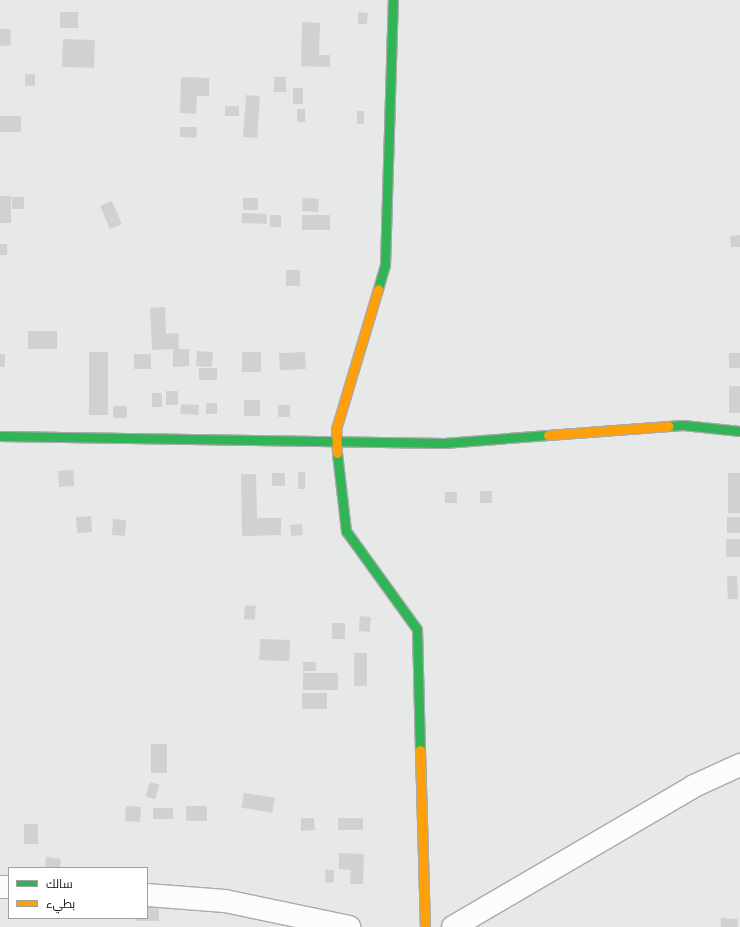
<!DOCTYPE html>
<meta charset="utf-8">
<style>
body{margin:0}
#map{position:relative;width:740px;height:927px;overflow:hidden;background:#e7e8e8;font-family:"Varela Round",Cairo,sans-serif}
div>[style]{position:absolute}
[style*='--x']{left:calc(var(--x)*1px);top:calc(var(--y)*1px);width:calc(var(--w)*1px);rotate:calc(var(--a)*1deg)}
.building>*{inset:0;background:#d1d1d1;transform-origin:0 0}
.roads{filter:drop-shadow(1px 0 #a9aaaa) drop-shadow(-1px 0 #a9aaaa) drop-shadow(0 1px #a9aaaa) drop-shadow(0 -1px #a9aaaa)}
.street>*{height:22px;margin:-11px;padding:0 11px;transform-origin:11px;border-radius:11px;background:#fbfcfc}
.fast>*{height:9px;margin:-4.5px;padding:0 4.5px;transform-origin:4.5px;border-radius:4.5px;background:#30b455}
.slow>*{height:9px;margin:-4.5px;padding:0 4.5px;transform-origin:4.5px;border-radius:4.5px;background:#ff9f0a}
span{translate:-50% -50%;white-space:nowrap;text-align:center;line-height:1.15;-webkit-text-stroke:3.5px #fff;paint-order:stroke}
.legend{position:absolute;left:8px;top:867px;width:140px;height:52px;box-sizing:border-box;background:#fff;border:1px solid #9fa0a0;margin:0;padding:5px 7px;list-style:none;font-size:12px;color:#101112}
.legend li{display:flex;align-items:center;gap:8px;height:20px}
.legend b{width:20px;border:1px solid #9fa0a0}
</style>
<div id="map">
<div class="building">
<i style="left:60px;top:12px;width:18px;height:16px"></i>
<i style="clip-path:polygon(358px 12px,368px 13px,367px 24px,358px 24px)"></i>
<i style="clip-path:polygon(302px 22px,320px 23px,319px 55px,330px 55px,330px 67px,301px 66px)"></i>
<i style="clip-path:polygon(0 29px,10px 29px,11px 45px,0 46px)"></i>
<i style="left:63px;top:39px;width:32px;height:28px;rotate:2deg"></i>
<i style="left:25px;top:74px;width:10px;height:12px"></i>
<i style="clip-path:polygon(181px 77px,209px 78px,209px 96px,197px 96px,196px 114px,180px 113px)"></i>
<i style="left:274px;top:77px;width:12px;height:15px"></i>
<i style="left:293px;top:88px;width:10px;height:16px"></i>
<i style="left:246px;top:95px;width:14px;height:42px;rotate:4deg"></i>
<i style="left:225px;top:106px;width:14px;height:10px"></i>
<i style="left:297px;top:109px;width:8px;height:13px"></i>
<i style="left:357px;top:111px;width:7px;height:13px"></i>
<i style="left:0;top:116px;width:21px;height:16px"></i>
<i style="clip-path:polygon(180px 127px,197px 127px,196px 138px,180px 137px)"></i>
<i style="left:0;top:196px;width:11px;height:27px"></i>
<i style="left:12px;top:197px;width:12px;height:12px"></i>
<i style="left:243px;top:198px;width:15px;height:12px"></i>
<i style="left:303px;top:198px;width:16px;height:13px;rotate:4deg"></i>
<i style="left:112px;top:201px;width:25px;height:13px;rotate:67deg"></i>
<i style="left:242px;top:213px;width:25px;height:10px;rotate:2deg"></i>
<i style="left:270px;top:215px;width:11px;height:12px"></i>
<i style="left:302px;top:215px;width:28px;height:15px"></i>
<i style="clip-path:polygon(740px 235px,740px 247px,731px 247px,730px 236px)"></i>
<i style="left:0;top:244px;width:7px;height:11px"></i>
<i style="left:286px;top:270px;width:14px;height:16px"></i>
<i style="clip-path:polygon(165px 307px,166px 334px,178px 333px,179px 349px,189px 349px,189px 366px,173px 367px,173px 349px,152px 350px,150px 308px)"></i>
<i style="left:28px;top:331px;width:29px;height:18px"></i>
<i style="left:197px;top:351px;width:16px;height:15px;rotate:4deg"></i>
<i style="left:89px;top:352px;width:19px;height:63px"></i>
<i style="left:242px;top:352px;width:19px;height:20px"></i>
<i style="left:305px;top:352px;width:17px;height:26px;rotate:87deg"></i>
<i style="left:729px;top:353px;width:11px;height:15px"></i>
<i style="left:0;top:354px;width:5px;height:13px"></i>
<i style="left:134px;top:354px;width:17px;height:15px"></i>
<i style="left:199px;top:368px;width:18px;height:12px"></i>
<i style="left:729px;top:386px;width:11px;height:27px"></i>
<i style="left:166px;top:391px;width:12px;height:14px"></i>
<i style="left:152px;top:393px;width:10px;height:14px"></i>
<i style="left:244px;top:400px;width:16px;height:16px"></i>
<i style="left:206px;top:403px;width:11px;height:11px"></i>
<i style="left:181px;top:404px;width:18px;height:10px;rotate:3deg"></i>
<i style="left:278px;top:405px;width:12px;height:12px"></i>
<i style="left:113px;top:406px;width:14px;height:12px"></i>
<i style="left:73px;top:470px;width:16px;height:15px;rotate:86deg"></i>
<i style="left:298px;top:472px;width:7px;height:17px"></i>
<i style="left:272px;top:473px;width:13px;height:13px"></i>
<i style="left:728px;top:473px;width:12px;height:40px"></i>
<i style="clip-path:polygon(241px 474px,256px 474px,257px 518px,281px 518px,281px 535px,242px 536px)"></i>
<i style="left:480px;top:491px;width:12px;height:12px"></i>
<i style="left:445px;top:492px;width:12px;height:11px"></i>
<i style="left:91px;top:516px;width:16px;height:15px;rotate:86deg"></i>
<i style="left:727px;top:517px;width:13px;height:16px"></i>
<i style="left:113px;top:519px;width:13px;height:16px;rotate:4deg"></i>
<i style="left:302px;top:524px;width:11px;height:12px;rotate:85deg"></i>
<i style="left:726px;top:539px;width:14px;height:18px"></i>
<i style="left:737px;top:576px;width:23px;height:10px;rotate:88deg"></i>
<i style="left:245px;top:605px;width:11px;height:14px;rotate:5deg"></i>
<i style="left:360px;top:616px;width:11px;height:15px;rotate:5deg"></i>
<i style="left:332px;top:623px;width:13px;height:16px"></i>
<i style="left:260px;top:639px;width:30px;height:21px;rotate:2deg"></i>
<i style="left:354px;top:653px;width:13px;height:33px"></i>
<i style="left:303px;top:662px;width:13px;height:9px"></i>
<i style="left:303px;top:673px;width:35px;height:17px"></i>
<i style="left:302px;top:693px;width:25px;height:16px"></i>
<i style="left:151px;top:744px;width:16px;height:29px"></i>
<i style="left:150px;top:782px;width:10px;height:15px;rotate:17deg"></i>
<i style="left:244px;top:793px;width:31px;height:15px;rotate:9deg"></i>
<i style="left:126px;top:806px;width:15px;height:15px;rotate:4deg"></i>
<i style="left:186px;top:806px;width:21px;height:15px"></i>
<i style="left:153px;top:808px;width:20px;height:11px"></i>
<i style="clip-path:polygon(301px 818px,314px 818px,315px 830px,301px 831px)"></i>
<i style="left:338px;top:818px;width:25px;height:12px"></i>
<i style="left:24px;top:824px;width:14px;height:20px"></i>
<i style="clip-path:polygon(339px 853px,364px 854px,363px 884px,350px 884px,351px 870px,339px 869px)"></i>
<i style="clip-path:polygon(46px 857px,61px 859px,60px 868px,45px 868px)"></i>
<i style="clip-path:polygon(325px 870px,334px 870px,334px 882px,326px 883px)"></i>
<i style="clip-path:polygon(147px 906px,159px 906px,159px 921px,135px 921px,135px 918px,147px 918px)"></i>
<i style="left:721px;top:918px;width:17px;height:9px;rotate:3deg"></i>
</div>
<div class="roads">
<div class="street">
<i style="--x:0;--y:887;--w:9;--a:0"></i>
<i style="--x:147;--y:895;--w:78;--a:4.4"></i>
<i style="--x:225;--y:901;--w:127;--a:11.8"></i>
<i style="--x:453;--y:927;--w:279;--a:-30.3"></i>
<i style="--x:694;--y:786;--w:51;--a:-24.5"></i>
</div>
<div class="fast">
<i style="--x:378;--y:289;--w:25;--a:-74"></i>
<i style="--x:385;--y:265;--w:265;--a:-88.3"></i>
<i style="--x:669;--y:426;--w:14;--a:-4"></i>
<i style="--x:683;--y:425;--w:57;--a:6"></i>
<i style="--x:0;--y:436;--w:444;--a:0.9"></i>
<i style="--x:444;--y:443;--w:104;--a:-4.4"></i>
<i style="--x:337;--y:453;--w:79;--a:83.4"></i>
<i style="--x:346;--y:531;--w:121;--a:54.1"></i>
<i style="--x:417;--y:629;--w:121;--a:88.6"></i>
</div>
<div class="slow">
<i style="--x:548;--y:435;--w:121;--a:-4.3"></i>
<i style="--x:337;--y:453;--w:24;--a:-92"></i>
<i style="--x:336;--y:429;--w:146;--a:-73.3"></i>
<i style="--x:420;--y:750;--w:177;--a:88.4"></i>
</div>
</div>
<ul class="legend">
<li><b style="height:5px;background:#30b455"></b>سالك</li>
<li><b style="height:5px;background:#ff9f0a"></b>بطيء</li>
</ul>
</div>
